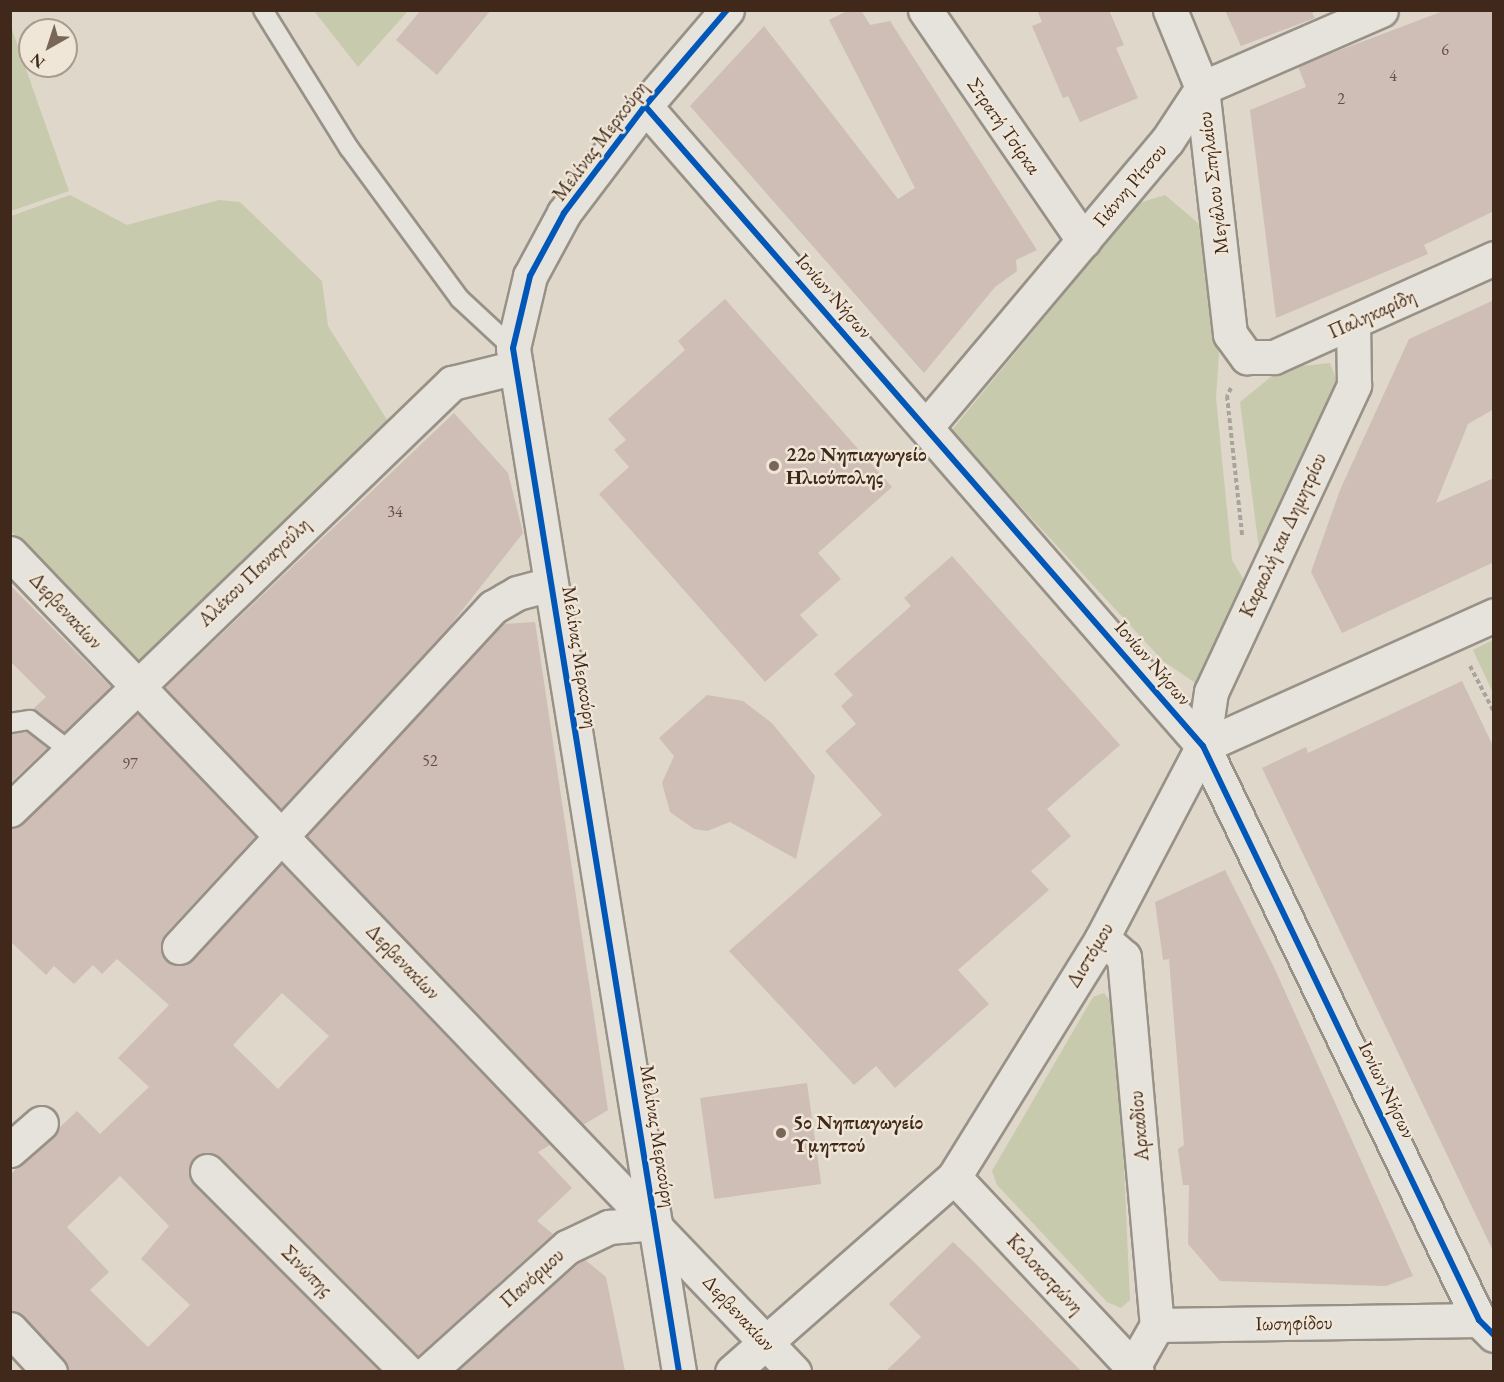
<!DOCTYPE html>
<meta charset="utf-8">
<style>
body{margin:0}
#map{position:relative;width:1504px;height:1382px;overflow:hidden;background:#dfd7ca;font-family:"EB Garamond",serif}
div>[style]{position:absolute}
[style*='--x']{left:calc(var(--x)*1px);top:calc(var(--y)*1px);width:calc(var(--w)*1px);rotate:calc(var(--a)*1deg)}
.green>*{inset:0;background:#c7caac}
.building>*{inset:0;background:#cebeb6;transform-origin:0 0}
.path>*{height:4px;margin-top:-2px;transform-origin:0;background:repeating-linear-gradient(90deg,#a9a39d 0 4.5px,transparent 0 7.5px)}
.roads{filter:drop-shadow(2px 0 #989187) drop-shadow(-2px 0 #989187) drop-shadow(0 2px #989187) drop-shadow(0 -2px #989187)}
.lane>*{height:18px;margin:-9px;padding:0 9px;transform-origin:9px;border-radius:9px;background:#e6e2dc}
.street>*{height:33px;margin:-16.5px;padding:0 16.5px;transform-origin:16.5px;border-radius:16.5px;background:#e6e2dc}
.secondary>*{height:33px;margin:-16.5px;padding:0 16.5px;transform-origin:16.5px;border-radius:16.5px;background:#e6e2dc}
.cycleway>*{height:6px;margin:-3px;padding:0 3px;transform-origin:3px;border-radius:3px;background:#0057b8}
.dots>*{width:16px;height:16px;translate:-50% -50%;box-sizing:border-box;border:3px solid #efe6d7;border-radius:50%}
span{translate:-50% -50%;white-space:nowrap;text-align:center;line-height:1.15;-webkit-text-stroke:5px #efe6d7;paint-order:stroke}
.number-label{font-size:16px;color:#644e42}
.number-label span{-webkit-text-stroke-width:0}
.street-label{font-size:20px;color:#40291b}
.poi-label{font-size:20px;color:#40291b;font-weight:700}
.left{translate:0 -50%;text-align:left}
.frame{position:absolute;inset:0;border:12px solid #40291b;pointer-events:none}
.north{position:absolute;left:18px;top:18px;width:60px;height:60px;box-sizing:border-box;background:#efe6d7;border:2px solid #a99a8c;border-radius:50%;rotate:219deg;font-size:16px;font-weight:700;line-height:24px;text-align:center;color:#40291b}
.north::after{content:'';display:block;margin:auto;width:21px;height:27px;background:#786658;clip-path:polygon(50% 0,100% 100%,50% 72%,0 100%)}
</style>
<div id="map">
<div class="green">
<i style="clip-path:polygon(314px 11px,408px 11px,358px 67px)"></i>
<i style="clip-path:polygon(10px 24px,69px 191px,11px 211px,10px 211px)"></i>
<i style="clip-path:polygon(70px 195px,127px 225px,219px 200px,240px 202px,322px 281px,328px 326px,389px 423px,141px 666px,11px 531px,11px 216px)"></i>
<i style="clip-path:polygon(1165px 195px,1198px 223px,1220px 339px,1216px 398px,1232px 560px,1244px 580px,1200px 686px,1163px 661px,951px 431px,1139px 203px)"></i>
<i style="clip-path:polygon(1330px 363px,1340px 388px,1259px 549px,1240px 402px,1282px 368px)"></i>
<i style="clip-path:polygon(1493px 640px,1493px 693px,1473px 650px)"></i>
<i style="clip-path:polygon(1104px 993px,1117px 1011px,1130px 1300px,1121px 1308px,1107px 1302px,997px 1185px,992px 1171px,1093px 997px)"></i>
</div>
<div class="building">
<i style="clip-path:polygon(421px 10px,491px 10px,437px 75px,396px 40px)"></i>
<i style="clip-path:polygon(849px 10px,861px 10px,870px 25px,890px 21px,1037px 250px,1016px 260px,1017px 271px,995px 287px,924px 373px,690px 106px,764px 26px,898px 199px,915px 188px,829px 20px)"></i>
<i style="clip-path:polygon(1037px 10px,1109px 10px,1124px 45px,1116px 48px,1138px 98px,1080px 122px,1068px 96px,1063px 98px,1032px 26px,1042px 22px)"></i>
<i style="clip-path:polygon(1225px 10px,1319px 10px,1312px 13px,1315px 18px,1241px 46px)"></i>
<i style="clip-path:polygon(1446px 10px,1494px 10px,1494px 211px,1424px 245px,1428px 254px,1276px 318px,1250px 110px,1306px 87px,1298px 66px)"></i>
<i style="clip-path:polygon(725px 299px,892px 487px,818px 553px,841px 579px,800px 615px,818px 635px,765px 682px,599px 494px,629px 467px,614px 450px,626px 440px,608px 419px,685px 350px,678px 341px)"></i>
<i style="clip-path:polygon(1494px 300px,1494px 409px,1468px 424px,1436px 503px,1494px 478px,1494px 562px,1342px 633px,1311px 572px,1340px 490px,1409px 339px)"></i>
<i style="clip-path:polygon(454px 413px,508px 473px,523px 533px,449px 627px,281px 809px,165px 688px)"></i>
<i style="clip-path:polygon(952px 556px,1120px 745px,1047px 809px,1071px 836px,1031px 871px,1049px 890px,958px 970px,989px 1004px,895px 1088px,876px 1066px,854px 1085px,729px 951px,882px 815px,825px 751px,856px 724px,841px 706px,853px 695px,834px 674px,911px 606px,904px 598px)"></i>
<i style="clip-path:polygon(10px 585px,111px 687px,64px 732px,33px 709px,46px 697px,10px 661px)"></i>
<i style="clip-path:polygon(535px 622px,608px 1110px,583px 1125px,307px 836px,503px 624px)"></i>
<i style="clip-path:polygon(1462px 681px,1494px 748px,1494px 1253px,1262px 768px,1306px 747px,1308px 753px)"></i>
<i style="clip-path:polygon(707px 695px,743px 701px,772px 723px,815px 776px,796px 859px,730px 822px,707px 831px,694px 829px,670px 812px,662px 783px,674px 756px,659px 738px)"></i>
<i style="clip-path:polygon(evenodd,137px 713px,255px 837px,165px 934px,161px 943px,166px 960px,175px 965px,193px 960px,281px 864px,550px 1145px,538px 1152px,572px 1188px,537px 1221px,553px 1234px,418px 1356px,220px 1158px,211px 1153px,194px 1157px,189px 1167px,194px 1184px,380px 1371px,68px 1371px,64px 1359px,24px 1316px,10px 1311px,10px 1175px,77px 1111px,100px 1134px,149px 1087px,118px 1058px,169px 1005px,117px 959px,102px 974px,93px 965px,74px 984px,54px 966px,46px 975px,10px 941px,10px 828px,23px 823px,137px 713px,282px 993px,329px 1036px,278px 1089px,233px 1045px,282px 993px,137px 713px,120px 1176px,169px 1226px,141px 1259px,190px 1305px,148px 1347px,90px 1290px,109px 1272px,67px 1227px,120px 1176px)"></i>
<i style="clip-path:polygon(27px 732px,47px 748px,10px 783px,10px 734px)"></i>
<i style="clip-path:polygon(1225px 870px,1273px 965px,1413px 1276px,1386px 1286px,1220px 1281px,1188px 1244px,1189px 1185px,1183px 1185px,1178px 1149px,1184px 1145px,1169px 959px,1163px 960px,1155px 902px)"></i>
<i style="left:807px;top:1083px;width:102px;height:108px;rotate:82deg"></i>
<i style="clip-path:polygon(953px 1242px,974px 1262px,1081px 1371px,886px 1371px,921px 1337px,889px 1304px)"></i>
<i style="clip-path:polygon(584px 1259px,606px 1277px,625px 1371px,457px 1371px)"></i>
</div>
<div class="path">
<i style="--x:1231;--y:388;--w:9;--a:117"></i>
<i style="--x:1227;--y:396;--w:140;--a:83.8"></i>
<i style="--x:1470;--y:666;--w:52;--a:62.4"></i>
</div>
<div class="roads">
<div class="lane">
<i style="--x:263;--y:10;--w:163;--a:58.1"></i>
<i style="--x:349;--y:148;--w:187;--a:53.7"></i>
<i style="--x:460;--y:299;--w:72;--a:42.8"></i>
<i style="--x:10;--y:723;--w:20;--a:-9"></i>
<i style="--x:30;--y:720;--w:51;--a:37.8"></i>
</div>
<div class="street">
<i style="--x:925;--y:10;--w:280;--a:55.5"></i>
<i style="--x:1170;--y:10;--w:84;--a:67.7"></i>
<i style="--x:1202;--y:88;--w:248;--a:83.5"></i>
<i style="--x:1230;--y:334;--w:29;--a:54"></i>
<i style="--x:1247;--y:357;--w:27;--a:0"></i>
<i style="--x:1274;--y:357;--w:241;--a:-24.2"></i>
<i style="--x:645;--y:106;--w:849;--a:48.92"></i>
<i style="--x:1203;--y:746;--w:637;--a:64.32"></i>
<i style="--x:1479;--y:1320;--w:21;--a:45"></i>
<i style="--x:926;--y:427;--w:374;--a:-49.9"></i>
<i style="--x:1167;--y:141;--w:64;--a:-56.6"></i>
<i style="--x:1202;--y:88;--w:195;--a:-23.5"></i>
<i style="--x:10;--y:553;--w:1134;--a:46.25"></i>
<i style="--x:1203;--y:746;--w:55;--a:-81.6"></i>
<i style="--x:1211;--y:692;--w:339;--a:-65"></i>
<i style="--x:1354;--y:385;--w:62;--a:-90.9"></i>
<i style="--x:10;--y:810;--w:615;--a:-44.01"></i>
<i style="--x:452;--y:383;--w:66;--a:-14"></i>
<i style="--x:1102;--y:938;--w:29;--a:41"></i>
<i style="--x:1124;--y:957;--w:369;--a:84.9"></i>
<i style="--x:179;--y:947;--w:463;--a:-47.3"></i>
<i style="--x:493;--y:607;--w:28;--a:-30"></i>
<i style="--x:517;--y:593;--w:35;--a:-15"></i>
<i style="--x:10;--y:1150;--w:41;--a:-41.1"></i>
<i style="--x:207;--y:1171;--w:284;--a:45.1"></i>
<i style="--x:954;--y:1177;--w:267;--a:46.8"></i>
<i style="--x:10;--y:1329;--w:59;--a:47.1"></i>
<i style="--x:1133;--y:1367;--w:48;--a:-60.3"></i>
<i style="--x:1157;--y:1325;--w:322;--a:-0.9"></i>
<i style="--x:428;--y:1372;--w:187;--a:-42"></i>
<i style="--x:567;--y:1247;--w:47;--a:-25.5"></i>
<i style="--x:609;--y:1227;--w:46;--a:-5"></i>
<i style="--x:732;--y:1372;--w:295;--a:-41.3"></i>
<i style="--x:954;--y:1177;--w:281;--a:-58.2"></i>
<i style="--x:1102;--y:938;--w:217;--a:-62.3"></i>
<i style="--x:1203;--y:746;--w:319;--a:-24.2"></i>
</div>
<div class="secondary">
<i style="--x:679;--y:1372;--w:1037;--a:-99.21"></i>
<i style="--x:513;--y:348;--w:74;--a:-76.7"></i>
<i style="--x:530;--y:276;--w:72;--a:-61.6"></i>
<i style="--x:564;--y:213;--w:134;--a:-52.9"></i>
<i style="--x:645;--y:106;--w:126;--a:-49.5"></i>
</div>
</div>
<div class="cycleway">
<i style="--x:645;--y:106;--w:849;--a:48.92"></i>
<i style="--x:1203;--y:746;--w:637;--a:64.32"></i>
<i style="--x:1479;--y:1320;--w:21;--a:45"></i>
<i style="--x:679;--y:1372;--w:1037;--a:-99.21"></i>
<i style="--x:513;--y:348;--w:74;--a:-76.7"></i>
<i style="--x:530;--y:276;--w:72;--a:-61.6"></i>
<i style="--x:564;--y:213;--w:134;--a:-52.9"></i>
<i style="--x:645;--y:106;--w:126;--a:-49.5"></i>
</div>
<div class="dots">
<i style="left:774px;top:466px;background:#786658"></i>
<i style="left:781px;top:1133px;background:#786658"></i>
</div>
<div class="number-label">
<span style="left:1445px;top:50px">6</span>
<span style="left:1393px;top:76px">4</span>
<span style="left:1341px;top:99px">2</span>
<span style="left:395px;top:512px">34</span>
<span style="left:430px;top:761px">52</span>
<span style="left:130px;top:764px">97</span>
</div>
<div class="street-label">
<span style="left:1004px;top:126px;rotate:55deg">Στρατή Τσίρκα</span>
<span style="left:600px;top:141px;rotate:-53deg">Μελίνας Μερκούρη</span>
<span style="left:1213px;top:183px;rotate:-97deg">Μεγάλου Σπηλαίου</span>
<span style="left:1130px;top:185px;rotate:-50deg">Γιάννη Ρίτσου</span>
<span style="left:834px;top:296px;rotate:49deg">Ιονίων Νήσων</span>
<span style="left:1372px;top:314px;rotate:-24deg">Παληκαρίδη</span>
<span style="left:1283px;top:535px;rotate:-65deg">Καραολή και Δημητρίου</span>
<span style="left:254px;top:572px;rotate:-44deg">Αλέκου Παναγούλη</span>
<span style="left:66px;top:611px;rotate:47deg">Δερβενακίων</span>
<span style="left:580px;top:657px;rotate:81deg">Μελίνας Μερκούρη</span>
<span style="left:1153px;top:663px;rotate:49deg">Ιονίων Νήσων</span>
<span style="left:1090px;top:955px;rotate:-59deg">Διστόμου</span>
<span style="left:403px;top:962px;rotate:46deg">Δερβενακίων</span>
<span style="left:1387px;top:1090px;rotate:64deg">Ιονίων Νήσων</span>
<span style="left:1139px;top:1126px;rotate:-95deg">Αρκαδίου</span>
<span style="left:658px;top:1136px;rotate:81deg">Μελίνας Μερκούρη</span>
<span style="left:307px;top:1271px;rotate:45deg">Σινώπης</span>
<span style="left:1045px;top:1274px;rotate:47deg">Κολοκοτρώνη</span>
<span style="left:532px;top:1278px;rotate:-42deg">Πανόρμου</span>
<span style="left:739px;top:1313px;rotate:47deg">Δερβενακίων</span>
<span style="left:1294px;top:1323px;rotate:-1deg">Ιωσηφίδου</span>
</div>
<div class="poi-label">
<span class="left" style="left:786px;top:466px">22ο Νηπιαγωγείο<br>Ηλιούπολης</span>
<span class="left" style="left:793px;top:1134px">5ο Νηπιαγωγείο<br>Υμηττού</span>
</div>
<div class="frame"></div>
<div class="north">N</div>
</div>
